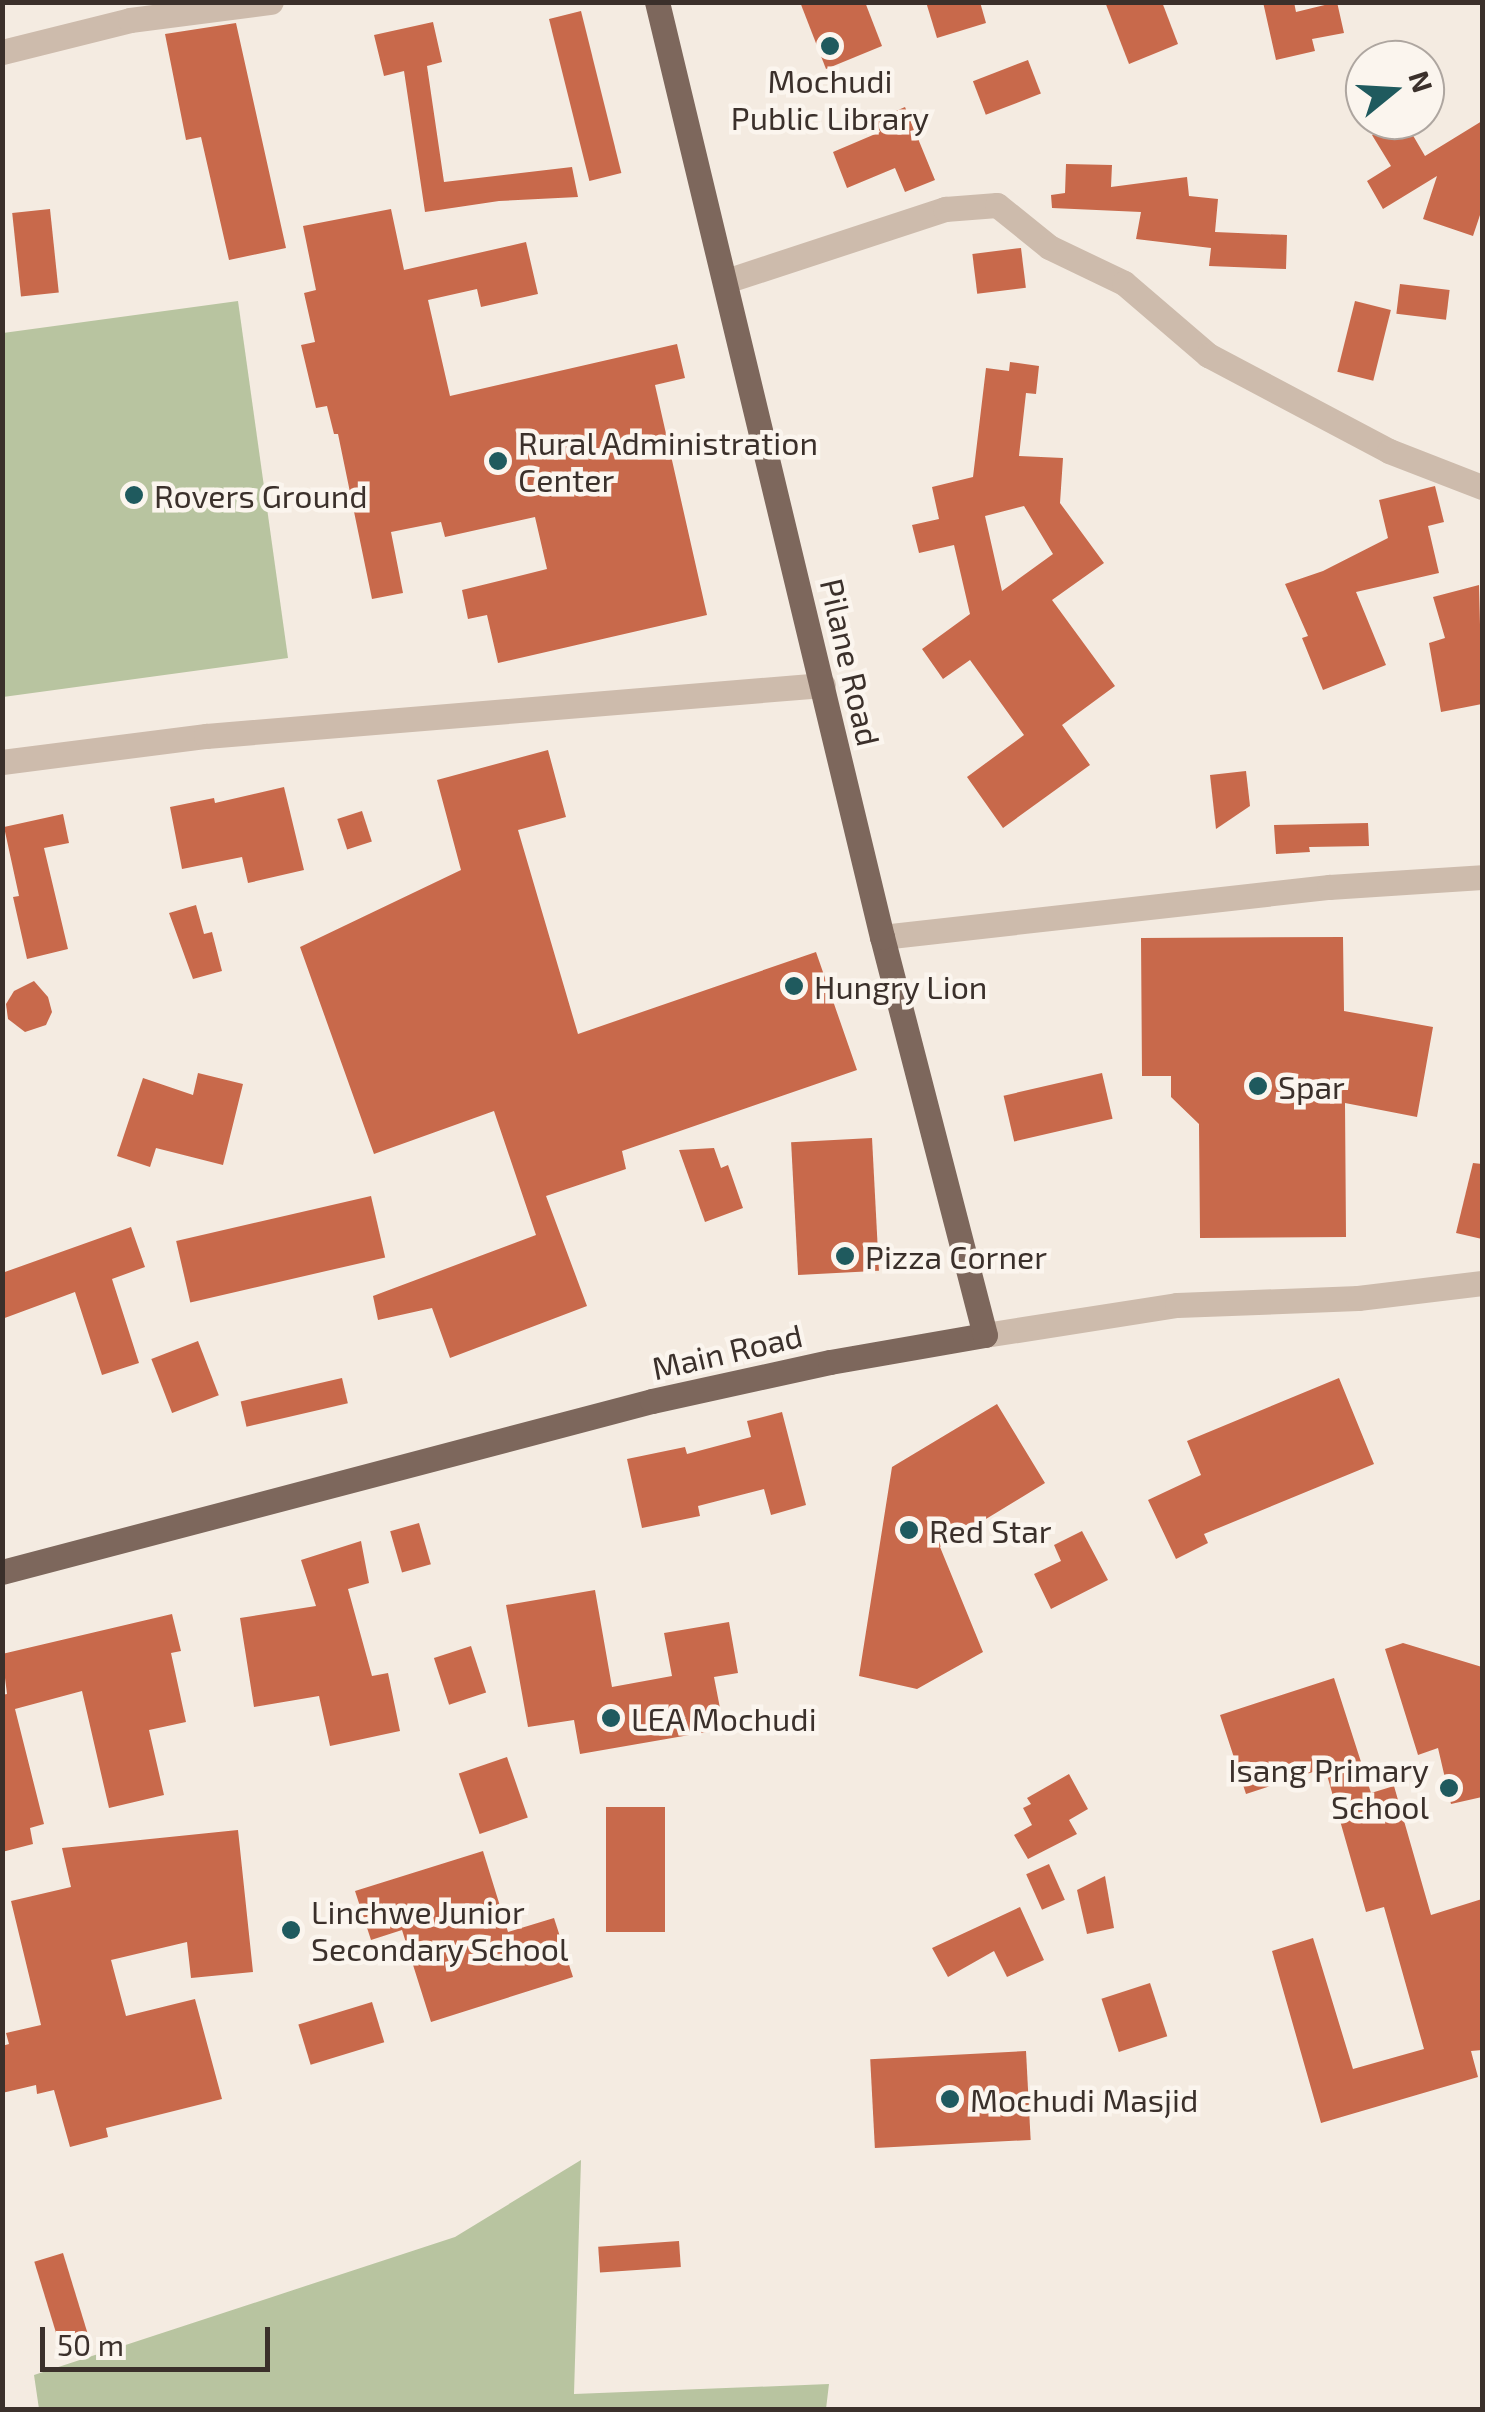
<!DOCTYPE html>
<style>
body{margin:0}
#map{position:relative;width:1485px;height:2412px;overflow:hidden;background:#f4ebe1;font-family:"Exo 2",sans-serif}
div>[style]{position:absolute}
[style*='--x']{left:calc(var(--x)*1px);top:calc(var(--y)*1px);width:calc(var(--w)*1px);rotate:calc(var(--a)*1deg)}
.green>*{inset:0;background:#b8c4a0}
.building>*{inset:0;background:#c8694b;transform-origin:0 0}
.minor>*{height:25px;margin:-12.5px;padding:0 12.5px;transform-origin:12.5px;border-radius:12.5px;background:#cdbbac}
.major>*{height:25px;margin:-12.5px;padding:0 12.5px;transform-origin:12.5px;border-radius:12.5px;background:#7d675c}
.dots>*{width:28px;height:28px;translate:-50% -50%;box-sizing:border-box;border:5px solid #fbf5ee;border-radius:50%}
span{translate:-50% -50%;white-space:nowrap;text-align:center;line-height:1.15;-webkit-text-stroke:9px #fbf5ee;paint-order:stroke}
.poi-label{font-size:32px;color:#3b302b}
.left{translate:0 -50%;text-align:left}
.right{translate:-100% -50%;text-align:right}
.street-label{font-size:32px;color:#3b302b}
.frame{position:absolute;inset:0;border:5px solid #3b302b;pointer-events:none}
.north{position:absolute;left:1345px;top:40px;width:100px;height:100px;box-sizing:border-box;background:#fbf5ee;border:2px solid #aea6a0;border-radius:50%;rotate:72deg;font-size:28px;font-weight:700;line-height:40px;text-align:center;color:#3b302b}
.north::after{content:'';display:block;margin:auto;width:35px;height:45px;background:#1f5a5e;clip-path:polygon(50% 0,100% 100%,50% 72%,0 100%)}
.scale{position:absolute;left:40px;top:2327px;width:230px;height:45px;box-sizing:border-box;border:5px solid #3b302b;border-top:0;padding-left:12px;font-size:30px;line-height:35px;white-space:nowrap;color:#3b302b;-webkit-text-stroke:8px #fbf5ee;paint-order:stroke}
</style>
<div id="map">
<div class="green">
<i style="clip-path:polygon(238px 301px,288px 658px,3px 697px,3px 333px)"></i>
<i style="clip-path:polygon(581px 2160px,574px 2394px,829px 2384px,826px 2409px,39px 2409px,34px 2375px,455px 2237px)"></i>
</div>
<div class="building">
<i style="clip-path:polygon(800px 2px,865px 2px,882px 46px,826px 69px)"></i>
<i style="clip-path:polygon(926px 2px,980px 2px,986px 23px,937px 38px)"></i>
<i style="clip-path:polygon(1105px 2px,1162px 2px,1178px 44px,1129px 64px)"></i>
<i style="clip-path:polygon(1263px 2px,1294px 2px,1296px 12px,1337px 2px,1344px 33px,1312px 39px,1315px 51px,1276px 60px)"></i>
<i style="left:581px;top:11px;width:167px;height:33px;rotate:76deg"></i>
<i style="clip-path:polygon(433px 22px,442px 62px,427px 66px,444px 182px,572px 167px,578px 197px,499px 201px,425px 212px,404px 71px,384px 76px,374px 35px)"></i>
<i style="clip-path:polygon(236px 23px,286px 248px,229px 260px,201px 137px,186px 140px,165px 34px)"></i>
<i style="left:1028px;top:60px;width:36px;height:59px;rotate:69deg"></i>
<i style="clip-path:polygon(905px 107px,935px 180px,905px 192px,895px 168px,847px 188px,833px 152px,880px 132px,875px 120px)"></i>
<i style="clip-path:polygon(1397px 120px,1404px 120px,1425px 156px,1482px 121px,1482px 209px,1473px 236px,1423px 219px,1437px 176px,1383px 209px,1367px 181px,1391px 166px,1372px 135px)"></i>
<i style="clip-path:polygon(1066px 164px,1112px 165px,1111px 187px,1187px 177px,1189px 196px,1218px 199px,1215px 232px,1287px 235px,1286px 269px,1209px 266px,1211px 248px,1136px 239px,1141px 212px,1052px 208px,1051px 195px,1065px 193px)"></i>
<i style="left:50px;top:209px;width:84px;height:38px;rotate:84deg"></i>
<i style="clip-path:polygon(391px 209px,404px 270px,526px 242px,538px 294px,481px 307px,477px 289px,428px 300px,450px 396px,677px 344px,685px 378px,655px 385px,707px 615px,498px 663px,487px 615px,468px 619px,462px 590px,547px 569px,535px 517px,445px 537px,441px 522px,391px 532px,403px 593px,372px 599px,338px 434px,334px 434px,327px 406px,316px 408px,301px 345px,315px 342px,304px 293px,316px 290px,303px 226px)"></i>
<i style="left:1021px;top:248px;width:40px;height:49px;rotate:83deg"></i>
<i style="left:1400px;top:284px;width:50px;height:30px;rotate:7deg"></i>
<i style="left:1355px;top:301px;width:37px;height:73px;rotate:14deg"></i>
<i style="clip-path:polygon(evenodd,1010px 362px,1039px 366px,1036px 394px,1026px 393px,1019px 456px,1063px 458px,1060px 503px,1104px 563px,1052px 600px,1115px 686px,1062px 725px,1090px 765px,1003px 828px,967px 777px,1024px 735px,970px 660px,943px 679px,922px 649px,970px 614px,954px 545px,919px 553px,912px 525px,939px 519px,932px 487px,973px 477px,986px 368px,1009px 371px,1010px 362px,1024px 506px,1053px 554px,1002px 591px,985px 516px,1024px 506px)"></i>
<i style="clip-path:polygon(1435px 486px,1444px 522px,1428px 526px,1439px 573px,1356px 592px,1386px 665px,1323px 690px,1302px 638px,1308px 636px,1285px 584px,1323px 571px,1388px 538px,1379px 500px)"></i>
<i style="clip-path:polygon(1479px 585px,1482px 704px,1441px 712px,1429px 643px,1445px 638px,1433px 597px)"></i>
<i style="clip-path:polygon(548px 750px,566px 817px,518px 830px,578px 1034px,816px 952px,857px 1070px,622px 1151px,626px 1169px,546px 1196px,587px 1306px,450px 1358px,432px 1308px,378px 1320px,373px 1296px,536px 1235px,494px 1111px,374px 1154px,300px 947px,461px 870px,437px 780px)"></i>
<i style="clip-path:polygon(1246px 771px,1250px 806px,1216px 829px,1210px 775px)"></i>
<i style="clip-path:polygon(284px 787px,304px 870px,248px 883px,242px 857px,182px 869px,170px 807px,214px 798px,215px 803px)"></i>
<i style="left:362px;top:811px;width:32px;height:26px;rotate:72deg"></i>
<i style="clip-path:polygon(63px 814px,69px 843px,44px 848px,68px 949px,27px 959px,13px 897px,19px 896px,4px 827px)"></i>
<i style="clip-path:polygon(1368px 823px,1369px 846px,1309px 847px,1310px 852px,1276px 854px,1274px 825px)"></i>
<i style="clip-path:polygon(196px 905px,204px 934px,212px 932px,222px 971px,193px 979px,169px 913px)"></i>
<i style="clip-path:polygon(1343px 937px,1344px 1011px,1433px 1027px,1417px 1117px,1345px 1103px,1346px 1237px,1200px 1238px,1199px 1124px,1171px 1097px,1171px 1076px,1142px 1076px,1141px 938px)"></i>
<i style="clip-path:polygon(34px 981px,48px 997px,52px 1012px,46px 1025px,25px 1032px,8px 1019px,6px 1004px,14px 991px)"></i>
<i style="clip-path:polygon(198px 1073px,243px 1084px,223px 1165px,156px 1148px,150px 1167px,117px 1156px,143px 1078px,193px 1095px)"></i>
<i style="left:1102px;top:1073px;width:47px;height:101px;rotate:77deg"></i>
<i style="left:872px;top:1138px;width:133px;height:81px;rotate:87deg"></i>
<i style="clip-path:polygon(714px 1148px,721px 1168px,728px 1165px,743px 1208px,705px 1222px,679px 1150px)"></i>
<i style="clip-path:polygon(1473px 1163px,1482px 1164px,1482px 1239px,1456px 1233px)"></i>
<i style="left:371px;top:1196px;width:63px;height:200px;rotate:77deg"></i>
<i style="clip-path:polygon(131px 1227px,145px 1267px,112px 1279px,139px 1363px,102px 1375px,75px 1292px,2px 1319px,2px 1273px)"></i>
<i style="left:198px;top:1341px;width:58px;height:50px;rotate:69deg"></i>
<i style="left:342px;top:1378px;width:26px;height:104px;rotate:77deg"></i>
<i style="clip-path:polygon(1339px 1378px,1374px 1464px,1204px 1534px,1208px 1543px,1176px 1559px,1148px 1500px,1201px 1475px,1187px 1441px)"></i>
<i style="clip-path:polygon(997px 1404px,1045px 1483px,940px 1547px,983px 1652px,917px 1689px,859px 1676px,892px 1467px)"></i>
<i style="clip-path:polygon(782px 1412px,806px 1505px,771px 1515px,764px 1489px,698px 1506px,700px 1516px,642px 1528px,627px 1459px,685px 1447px,687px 1454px,751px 1437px,747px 1421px)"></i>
<i style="left:419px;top:1523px;width:43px;height:30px;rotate:74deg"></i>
<i style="clip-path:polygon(1082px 1531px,1108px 1580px,1051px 1609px,1034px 1574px,1061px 1561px,1054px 1545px)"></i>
<i style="clip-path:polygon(361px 1541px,369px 1583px,348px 1589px,372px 1676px,388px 1673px,400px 1731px,330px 1746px,319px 1696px,254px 1707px,240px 1618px,316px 1606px,301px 1560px)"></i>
<i style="clip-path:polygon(595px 1590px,612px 1687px,672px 1676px,664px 1633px,729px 1622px,738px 1673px,714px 1677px,724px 1729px,580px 1754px,574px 1720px,528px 1727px,506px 1605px)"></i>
<i style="clip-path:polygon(172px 1614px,181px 1651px,171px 1653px,186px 1722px,149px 1730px,164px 1795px,109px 1808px,82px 1691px,15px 1709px,44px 1824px,30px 1828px,33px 1844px,2px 1852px,2px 1695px,7px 1694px,2px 1654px)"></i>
<i style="clip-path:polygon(1403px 1643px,1482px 1667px,1482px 1797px,1451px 1804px,1438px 1748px,1418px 1755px,1385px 1649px)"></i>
<i style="left:471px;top:1646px;width:49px;height:39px;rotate:72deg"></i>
<i style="clip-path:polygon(1334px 1678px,1371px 1793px,1394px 1786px,1431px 1915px,1482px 1899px,1482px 2050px,1471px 2051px,1478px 2077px,1321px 2123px,1272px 1951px,1313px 1938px,1353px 2069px,1424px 2049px,1384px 1907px,1366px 1912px,1325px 1768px,1246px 1794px,1220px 1715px)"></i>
<i style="left:507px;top:1757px;width:64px;height:51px;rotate:71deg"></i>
<i style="clip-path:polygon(1069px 1774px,1088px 1809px,1069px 1820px,1077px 1834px,1028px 1859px,1014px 1835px,1032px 1825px,1023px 1808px,1031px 1804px,1027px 1798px)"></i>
<i style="left:606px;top:1807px;width:59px;height:125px"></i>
<i style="clip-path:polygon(238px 1830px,253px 1972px,191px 1978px,187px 1942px,111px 1960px,126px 2016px,195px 1999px,222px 2099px,106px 2128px,108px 2137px,70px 2147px,54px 2090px,37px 2094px,36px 2085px,2px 2093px,2px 2046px,9px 2044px,6px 2033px,41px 2025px,11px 1901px,71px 1887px,62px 1848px)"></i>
<i style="clip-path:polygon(483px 1851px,508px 1932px,554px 1918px,573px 1977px,431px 2022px,402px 1930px,371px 1940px,355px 1891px)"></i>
<i style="left:1049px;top:1864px;width:39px;height:25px;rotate:66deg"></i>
<i style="clip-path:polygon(1105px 1876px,1114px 1928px,1087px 1934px,1077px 1890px)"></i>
<i style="clip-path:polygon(1020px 1907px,1044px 1960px,1007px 1977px,994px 1951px,948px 1977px,932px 1948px)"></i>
<i style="left:1150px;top:1983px;width:56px;height:51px;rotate:72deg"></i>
<i style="left:372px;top:2002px;width:42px;height:77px;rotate:73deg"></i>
<i style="left:1026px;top:2051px;width:89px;height:156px;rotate:87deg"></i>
<i style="left:679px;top:2241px;width:26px;height:81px;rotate:86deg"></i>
<i style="left:63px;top:2253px;width:84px;height:30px;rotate:73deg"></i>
</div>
<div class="minor">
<i style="--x:2;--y:52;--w:132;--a:-14"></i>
<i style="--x:130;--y:20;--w:142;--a:-7.3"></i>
<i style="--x:726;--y:281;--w:231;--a:-18.2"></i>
<i style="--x:945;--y:209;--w:52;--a:-4.4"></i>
<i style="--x:997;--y:205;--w:67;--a:38.9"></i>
<i style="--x:1049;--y:247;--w:83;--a:25.6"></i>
<i style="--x:1124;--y:283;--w:111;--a:40.6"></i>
<i style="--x:1208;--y:355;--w:205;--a:27.9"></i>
<i style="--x:1389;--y:451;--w:100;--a:21.2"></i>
<i style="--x:2;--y:762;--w:206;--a:-7.3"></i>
<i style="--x:206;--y:736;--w:619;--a:-4.73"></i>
<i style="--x:882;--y:937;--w:450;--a:-6.4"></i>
<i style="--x:1329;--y:887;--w:153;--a:-3.7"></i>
<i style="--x:985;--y:1335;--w:194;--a:-8.9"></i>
<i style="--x:1177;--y:1305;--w:181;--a:-2.2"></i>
<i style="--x:1358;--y:1298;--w:125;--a:-6.9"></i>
</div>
<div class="major">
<i style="--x:2;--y:1572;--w:672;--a:-14.74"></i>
<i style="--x:652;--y:1401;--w:182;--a:-12.4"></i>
<i style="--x:830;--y:1362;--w:157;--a:-9.9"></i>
<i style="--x:985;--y:1335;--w:411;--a:-104.5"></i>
<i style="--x:882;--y:937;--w:962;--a:-103.53"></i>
</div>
<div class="dots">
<i style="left:830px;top:46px;background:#1f5a5e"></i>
<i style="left:498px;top:461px;background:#1f5a5e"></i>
<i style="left:134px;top:495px;background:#1f5a5e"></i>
<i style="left:794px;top:986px;background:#1f5a5e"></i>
<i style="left:1258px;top:1086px;background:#1f5a5e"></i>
<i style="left:845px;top:1256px;background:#1f5a5e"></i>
<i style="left:909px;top:1530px;background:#1f5a5e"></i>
<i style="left:611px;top:1718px;background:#1f5a5e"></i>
<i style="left:1449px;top:1788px;background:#1f5a5e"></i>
<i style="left:291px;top:1930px;background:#1f5a5e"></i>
<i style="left:950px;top:2099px;background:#1f5a5e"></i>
</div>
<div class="poi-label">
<span style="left:830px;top:99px">Mochudi<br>Public Library</span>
<span class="left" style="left:518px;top:461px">Rural Administration<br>Center</span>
<span class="left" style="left:154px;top:495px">Rovers Ground</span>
<span class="left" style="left:814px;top:986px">Hungry Lion</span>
<span class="left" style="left:1278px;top:1086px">Spar</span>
<span class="left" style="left:865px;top:1256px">Pizza Corner</span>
<span class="left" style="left:929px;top:1530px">Red Star</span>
<span class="left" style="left:631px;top:1718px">LEA Mochudi</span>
<span class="right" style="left:1429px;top:1788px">Isang Primary<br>School</span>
<span class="left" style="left:311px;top:1930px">Linchwe Junior<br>Secondary School</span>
<span class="left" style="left:970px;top:2099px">Mochudi Masjid</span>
</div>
<div class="street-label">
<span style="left:851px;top:662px;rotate:77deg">Pilane Road</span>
<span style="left:727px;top:1351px;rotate:-13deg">Main Road</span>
</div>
<div class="frame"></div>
<div class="north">N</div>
<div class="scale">50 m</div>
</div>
